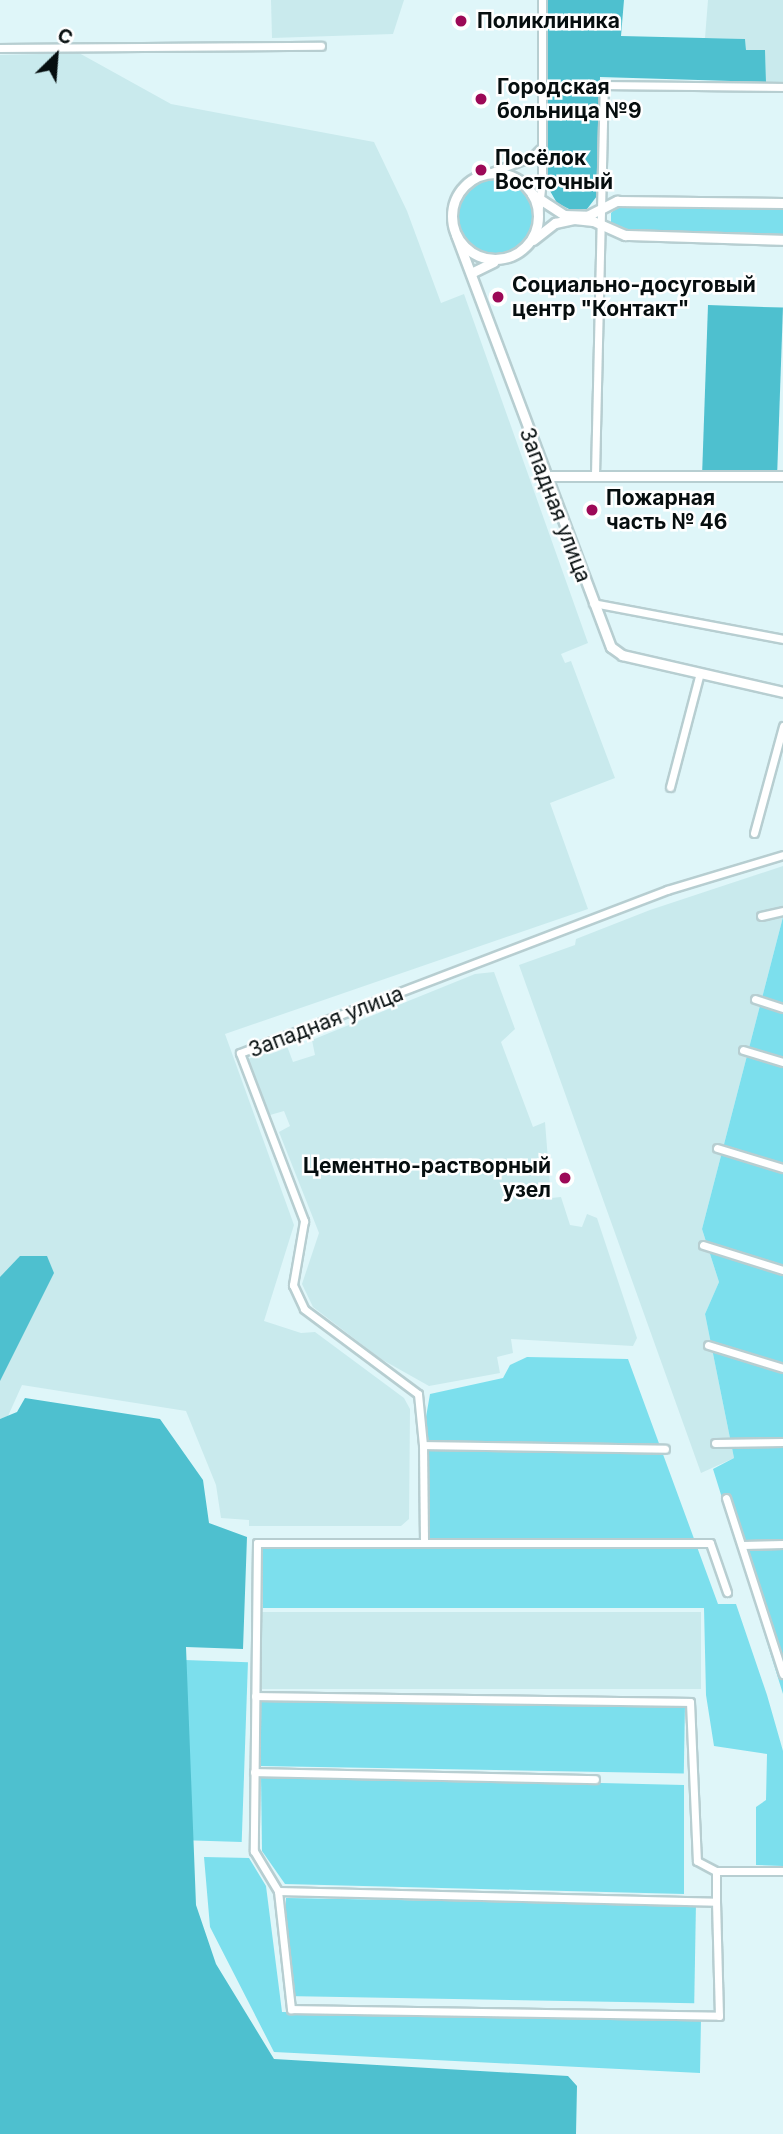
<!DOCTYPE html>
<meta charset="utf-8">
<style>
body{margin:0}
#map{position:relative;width:783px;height:2134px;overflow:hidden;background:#dff6f9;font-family:Inter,sans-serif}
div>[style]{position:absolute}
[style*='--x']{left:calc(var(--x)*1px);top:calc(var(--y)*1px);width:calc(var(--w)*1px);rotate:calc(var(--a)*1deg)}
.built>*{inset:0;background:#c9eaed;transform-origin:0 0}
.green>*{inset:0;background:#7cdfed;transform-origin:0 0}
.round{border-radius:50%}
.forest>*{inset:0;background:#4ec0cf;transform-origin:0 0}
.roads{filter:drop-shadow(2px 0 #b7ced1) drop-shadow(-2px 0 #b7ced1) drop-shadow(0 2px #b7ced1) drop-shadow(0 -2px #b7ced1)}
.minor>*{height:7px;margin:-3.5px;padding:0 3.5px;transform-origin:3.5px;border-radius:3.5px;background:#fff}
.tertiary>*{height:9px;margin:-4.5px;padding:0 4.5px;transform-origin:4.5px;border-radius:4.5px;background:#fff}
.tertiary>.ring{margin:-4.5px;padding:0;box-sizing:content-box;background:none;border:9px solid #fff;border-radius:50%}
.dots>*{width:19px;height:19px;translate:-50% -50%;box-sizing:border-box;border:4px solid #fff;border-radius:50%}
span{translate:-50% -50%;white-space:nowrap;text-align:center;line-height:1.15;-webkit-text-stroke:5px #fff;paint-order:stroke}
.poi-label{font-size:21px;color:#060e0f;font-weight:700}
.left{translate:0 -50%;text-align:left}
.right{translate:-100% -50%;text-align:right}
.street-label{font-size:21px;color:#060e0f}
.north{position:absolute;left:21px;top:21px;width:70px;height:70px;-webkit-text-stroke:5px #fff;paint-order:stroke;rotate:25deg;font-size:19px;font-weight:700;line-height:28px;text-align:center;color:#060e0f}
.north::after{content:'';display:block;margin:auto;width:24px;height:32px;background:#060e0f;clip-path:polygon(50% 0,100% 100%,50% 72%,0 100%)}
</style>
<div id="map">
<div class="built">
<i style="clip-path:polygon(271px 0,404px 0,393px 34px,272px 38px)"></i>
<i style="clip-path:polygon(708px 0,783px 0,783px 82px,766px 82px,765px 51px,746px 50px,745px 39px,705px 38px)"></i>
<i style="clip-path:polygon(79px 53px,171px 104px,374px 142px,407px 211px,441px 303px,464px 294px,588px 643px,561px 654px,565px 663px,571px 661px,615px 778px,550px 803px,588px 909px,225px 1034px,294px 1225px,264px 1321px,301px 1333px,315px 1332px,404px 1398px,410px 1409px,409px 1519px,401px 1526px,249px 1526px,249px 1520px,221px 1518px,216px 1485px,186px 1411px,22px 1385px,8px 1416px,0 1419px,0 55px)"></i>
<i style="clip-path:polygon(783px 866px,783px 917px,702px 1229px,719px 1282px,705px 1314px,734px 1458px,701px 1473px,519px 965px,575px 945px,576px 939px,650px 910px)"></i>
<i style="clip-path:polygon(494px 972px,515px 1029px,501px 1042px,533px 1127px,545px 1122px,551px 1198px,561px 1197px,570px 1225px,582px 1227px,587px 1214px,597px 1218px,637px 1338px,633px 1346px,511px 1339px,513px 1353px,497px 1357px,500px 1373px,429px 1386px,381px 1359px,313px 1307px,302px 1284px,319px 1233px,279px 1132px,290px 1126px,284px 1111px,270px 1115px,248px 1059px,287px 1046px,293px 1062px,315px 1055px,312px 1040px,475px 974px)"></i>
<i style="left:262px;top:1612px;width:439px;height:77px"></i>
</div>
<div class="green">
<i class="round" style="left:458px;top:179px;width:76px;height:76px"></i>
<i style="clip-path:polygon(619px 205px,783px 208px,783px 235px,619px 232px,611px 225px,611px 213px)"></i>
<i style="clip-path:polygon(783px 917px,783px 1694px,713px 1469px,734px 1458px,705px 1314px,719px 1282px,702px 1229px)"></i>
<i style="clip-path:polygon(527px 1357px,628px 1359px,718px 1604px,736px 1604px,767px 1695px,783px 1751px,783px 1866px,756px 1865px,756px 1807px,766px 1800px,767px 1754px,714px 1746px,706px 1695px,704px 1608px,263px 1608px,263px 1549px,429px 1548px,426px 1417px,430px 1394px,503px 1378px,510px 1365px)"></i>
<i style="left:185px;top:1660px;width:63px;height:180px;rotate:2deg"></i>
<i style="left:261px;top:1700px;width:424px;height:66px;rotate:1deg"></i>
<i style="clip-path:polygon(261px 1775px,684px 1785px,684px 1894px,285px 1884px,262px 1851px)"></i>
<i style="clip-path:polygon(204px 1857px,249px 1858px,266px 1886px,282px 2012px,701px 2019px,700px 2073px,274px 2052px,210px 1927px)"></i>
<i style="left:286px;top:1898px;width:410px;height:98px;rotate:1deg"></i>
</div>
<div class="forest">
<i style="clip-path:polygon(545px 0,624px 0,621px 36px,745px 39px,746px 50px,765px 50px,766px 82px,600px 77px,597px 196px,587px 209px,571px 210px,557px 203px,546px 184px)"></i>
<i style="left:708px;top:305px;width:75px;height:165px;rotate:2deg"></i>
<i style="clip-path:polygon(20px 1256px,47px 1256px,54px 1273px,0 1381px,0 1277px)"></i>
<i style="clip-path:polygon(25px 1398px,160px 1419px,203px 1480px,209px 1523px,247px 1537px,243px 1649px,186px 1647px,196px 1905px,216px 1964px,274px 2059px,568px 2076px,577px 2086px,576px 2134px,0 2134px,0 1419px,17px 1412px)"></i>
</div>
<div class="roads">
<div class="minor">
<i style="--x:0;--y:48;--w:321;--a:-0.4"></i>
<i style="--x:486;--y:174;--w:49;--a:-20.3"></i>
<i style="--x:532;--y:157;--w:11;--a:-45"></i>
<i style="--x:537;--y:224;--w:44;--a:-83.5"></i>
<i style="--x:542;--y:180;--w:180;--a:-90"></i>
<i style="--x:595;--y:475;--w:390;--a:-88.7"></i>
<i style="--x:604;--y:85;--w:179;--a:0.6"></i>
<i style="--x:593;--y:603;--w:193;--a:10.7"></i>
<i style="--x:670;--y:787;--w:118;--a:-75.3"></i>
<i style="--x:754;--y:833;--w:111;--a:-74.8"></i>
<i style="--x:783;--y:855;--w:121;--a:163.2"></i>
<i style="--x:667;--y:890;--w:457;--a:159.1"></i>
<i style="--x:240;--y:1053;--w:180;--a:69.1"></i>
<i style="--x:304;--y:1221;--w:65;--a:99.8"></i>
<i style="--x:293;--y:1285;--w:26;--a:65"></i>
<i style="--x:304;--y:1309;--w:142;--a:36.7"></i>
<i style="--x:418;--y:1394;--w:51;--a:84.4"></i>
<i style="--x:423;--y:1445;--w:98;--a:89.4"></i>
<i style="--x:424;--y:1543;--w:167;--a:180"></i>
<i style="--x:257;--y:1543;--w:308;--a:90.6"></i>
<i style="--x:254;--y:1851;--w:47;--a:59"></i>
<i style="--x:278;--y:1891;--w:438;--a:1.4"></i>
<i style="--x:716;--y:1902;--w:31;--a:-90"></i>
<i style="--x:716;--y:1871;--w:67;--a:0"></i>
<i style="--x:761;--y:916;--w:23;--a:-13"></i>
<i style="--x:755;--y:999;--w:29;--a:18"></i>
<i style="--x:743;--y:1050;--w:42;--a:16.7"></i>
<i style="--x:717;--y:1148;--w:69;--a:16.9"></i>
<i style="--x:703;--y:1245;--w:84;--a:17.4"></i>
<i style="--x:708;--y:1345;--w:78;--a:17"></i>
<i style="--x:715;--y:1443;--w:68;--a:-0.8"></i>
<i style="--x:423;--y:1445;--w:242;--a:0.9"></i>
<i style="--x:726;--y:1498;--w:185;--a:72.1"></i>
<i style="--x:424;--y:1543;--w:286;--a:0"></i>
<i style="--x:710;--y:1543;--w:52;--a:70.9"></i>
<i style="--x:743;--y:1545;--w:40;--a:-1.4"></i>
<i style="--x:255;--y:1696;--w:435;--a:0.8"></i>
<i style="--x:690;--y:1702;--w:159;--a:87.5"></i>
<i style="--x:697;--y:1861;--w:21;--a:28"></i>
<i style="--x:254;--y:1772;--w:341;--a:1.2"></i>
<i style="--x:278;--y:1891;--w:119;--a:83.7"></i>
<i style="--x:291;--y:2009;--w:428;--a:0.9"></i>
<i style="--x:719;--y:2016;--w:114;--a:-91.5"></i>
</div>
<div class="tertiary">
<i class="ring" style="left:452px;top:173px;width:77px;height:77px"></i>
<i style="--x:532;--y:194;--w:38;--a:33"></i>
<i style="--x:564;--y:215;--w:23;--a:2"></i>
<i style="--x:587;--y:216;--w:34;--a:-27"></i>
<i style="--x:617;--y:201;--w:166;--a:0.7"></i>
<i style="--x:456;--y:235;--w:440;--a:69.4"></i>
<i style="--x:611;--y:647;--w:14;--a:36"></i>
<i style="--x:622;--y:655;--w:165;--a:12.9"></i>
<i style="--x:533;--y:240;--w:28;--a:-38"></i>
<i style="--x:555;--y:223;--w:19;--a:-12"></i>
<i style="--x:574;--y:219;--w:19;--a:6"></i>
<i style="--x:593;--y:221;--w:35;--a:24"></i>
<i style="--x:625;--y:235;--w:158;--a:1.8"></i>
<i style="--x:471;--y:273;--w:25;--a:-26"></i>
<i style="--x:543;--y:476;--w:240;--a:0"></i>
</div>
</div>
<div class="dots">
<i style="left:461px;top:21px;background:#9c0957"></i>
<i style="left:481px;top:99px;background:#9c0957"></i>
<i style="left:481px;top:170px;background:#9c0957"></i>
<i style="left:498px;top:297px;background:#9c0957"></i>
<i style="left:592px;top:510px;background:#9c0957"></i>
<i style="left:565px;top:1178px;background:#9c0957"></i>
</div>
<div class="poi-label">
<span class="left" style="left:477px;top:21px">Поликлиника</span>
<span class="left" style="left:497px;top:99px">Городская<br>больница №9</span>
<span class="left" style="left:495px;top:170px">Посёлок<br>Восточный</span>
<span class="left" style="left:512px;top:297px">Социально-досуговый<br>центр "Контакт"</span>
<span class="left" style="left:606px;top:510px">Пожарная<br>часть № 46</span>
<span class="right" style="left:551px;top:1178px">Цементно-растворный<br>узел</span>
</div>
<div class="street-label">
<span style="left:555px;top:505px;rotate:69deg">Западная улица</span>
<span style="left:326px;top:1022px;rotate:-21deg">Западная улица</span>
</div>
<div class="north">С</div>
</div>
